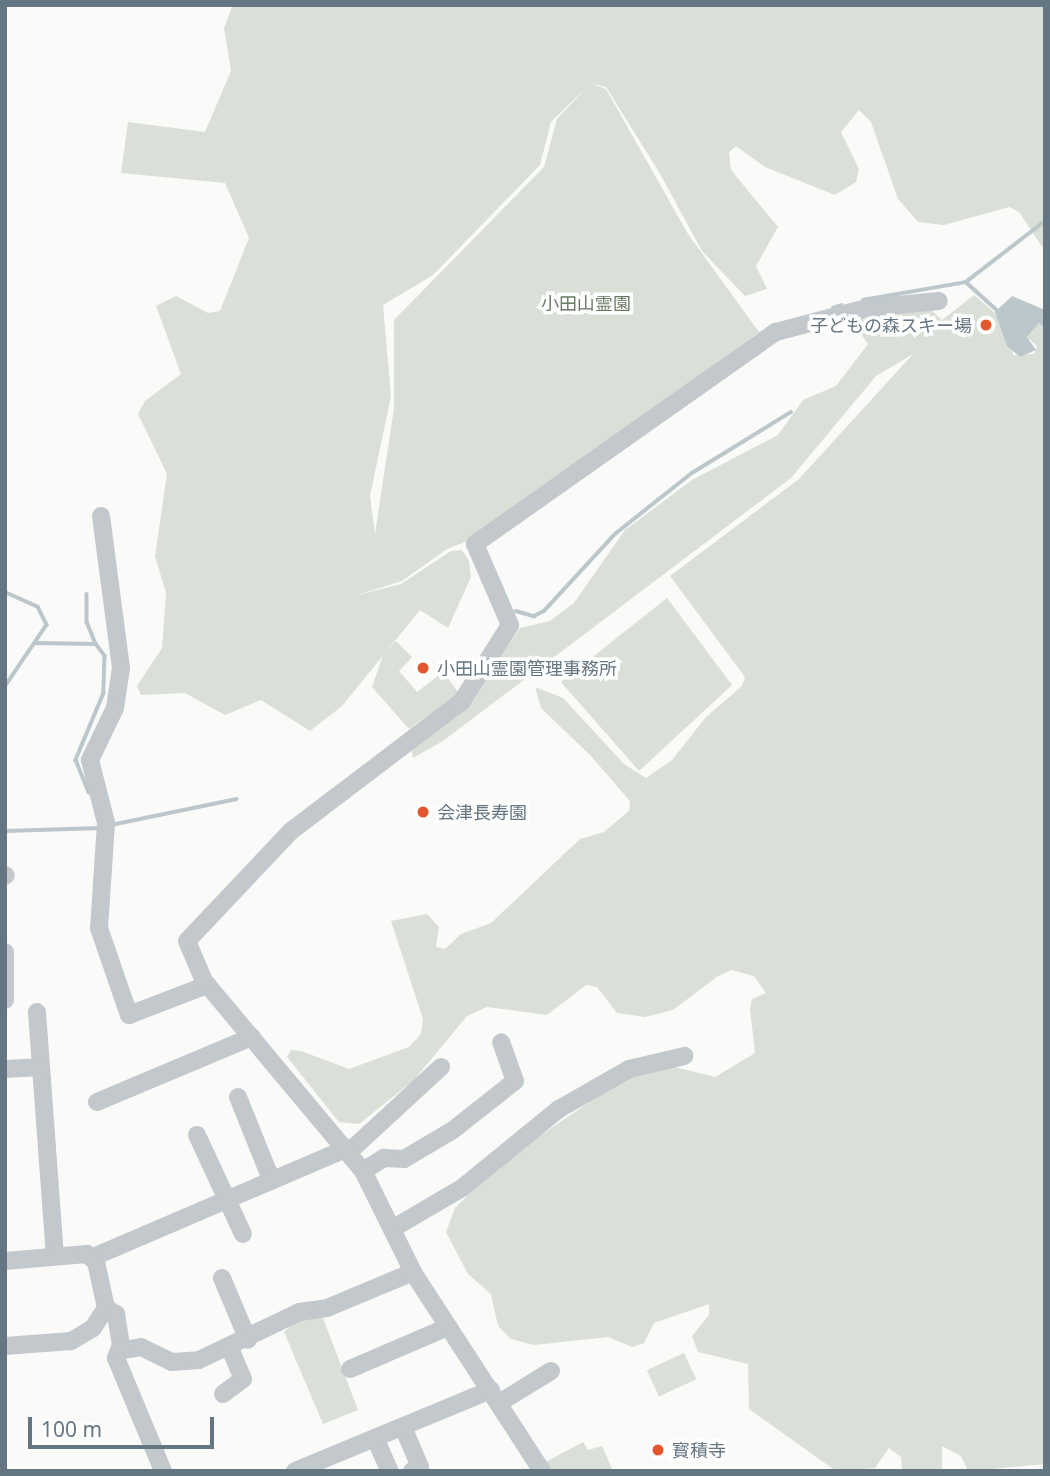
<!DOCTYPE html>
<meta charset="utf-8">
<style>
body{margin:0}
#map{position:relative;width:1050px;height:1476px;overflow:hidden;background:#fafaf8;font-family:"Noto Sans","Noto Sans JP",sans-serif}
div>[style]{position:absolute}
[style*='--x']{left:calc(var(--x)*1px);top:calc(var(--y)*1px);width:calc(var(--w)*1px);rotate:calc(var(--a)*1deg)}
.green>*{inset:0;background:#dadfd7;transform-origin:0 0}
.water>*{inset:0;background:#bbc7cb}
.stream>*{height:3.5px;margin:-1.75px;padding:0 1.75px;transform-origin:1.75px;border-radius:1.75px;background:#bbc7cb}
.minor>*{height:18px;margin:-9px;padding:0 9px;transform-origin:9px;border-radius:9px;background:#c3c8cc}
.dots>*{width:19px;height:19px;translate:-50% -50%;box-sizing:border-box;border:4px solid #fff;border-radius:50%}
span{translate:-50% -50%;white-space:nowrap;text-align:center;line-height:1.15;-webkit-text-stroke:7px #fff;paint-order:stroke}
.park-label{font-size:18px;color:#687a64}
.poi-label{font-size:18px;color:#657683}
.right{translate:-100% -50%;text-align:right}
.left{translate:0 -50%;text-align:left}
.frame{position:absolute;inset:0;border:7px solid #657683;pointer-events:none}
.scale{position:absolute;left:28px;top:1417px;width:186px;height:32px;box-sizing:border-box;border:4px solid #657683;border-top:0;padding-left:9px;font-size:21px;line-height:24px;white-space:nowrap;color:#657683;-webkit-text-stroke:5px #fff;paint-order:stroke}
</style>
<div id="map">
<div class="green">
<i style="clip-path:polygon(evenodd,233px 5px,1045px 5px,1045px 251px,1019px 212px,1009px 207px,944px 225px,918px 222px,898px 199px,871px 122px,859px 110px,841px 132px,859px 169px,856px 182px,835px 195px,765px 167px,736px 146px,729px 152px,731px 170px,778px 227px,756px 266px,767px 289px,745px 296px,702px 251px,659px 172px,606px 87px,592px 84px,606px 89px,688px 234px,759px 332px,470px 540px,447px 549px,402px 581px,354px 596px,401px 584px,451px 551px,462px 550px,469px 561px,471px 577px,448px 628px,420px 610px,342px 706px,310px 731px,261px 700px,225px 715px,185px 693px,141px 695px,137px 686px,162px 648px,166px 593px,155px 556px,167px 474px,138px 414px,145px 401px,181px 374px,156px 306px,176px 296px,208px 313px,220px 311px,249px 238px,225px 183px,121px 173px,128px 122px,205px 132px,231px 71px,224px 28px,233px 5px,588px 86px,557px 119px,544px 167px,394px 320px,394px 408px,375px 534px,370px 496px,391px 396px,383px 305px,433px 275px,540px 165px,551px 122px,588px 86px)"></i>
<i style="clip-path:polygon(974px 295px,995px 313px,1014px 355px,1034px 354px,1037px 346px,1027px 337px,1039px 323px,1045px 328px,1045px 1464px,968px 1471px,961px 1456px,942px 1446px,942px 1471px,902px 1471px,901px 1457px,889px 1448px,875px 1468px,836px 1471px,749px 1409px,748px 1364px,698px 1352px,692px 1336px,709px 1315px,709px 1304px,654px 1323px,644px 1343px,632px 1347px,608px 1337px,534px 1345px,511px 1339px,498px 1326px,491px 1294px,468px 1274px,446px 1232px,455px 1208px,503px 1161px,631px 1074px,671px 1066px,715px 1077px,755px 1053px,750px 1009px,752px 999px,766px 993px,754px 976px,732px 970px,718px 976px,673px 1010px,645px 1017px,617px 1013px,597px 987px,586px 985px,547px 1015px,487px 1007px,467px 1016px,414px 1080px,359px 1124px,339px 1122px,287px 1057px,291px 1050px,301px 1051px,349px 1069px,409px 1047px,421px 1034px,423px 1019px,391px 921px,427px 914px,439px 927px,436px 947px,445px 949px,461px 934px,491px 923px,580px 839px,604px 832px,629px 811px,630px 801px,591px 756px,541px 708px,535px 687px,563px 698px,624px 764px,646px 778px,672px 760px,706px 717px,742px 686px,745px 677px,670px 576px,799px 479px,913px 354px,876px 376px,791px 478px,443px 741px,413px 758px,411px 747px,471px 697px,520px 628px,550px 621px,574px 603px,625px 530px,692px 480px,778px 435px,803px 400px,836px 386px,868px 344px,855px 326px,858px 315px,927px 306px,942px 320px)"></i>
<i style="clip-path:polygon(667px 598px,732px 685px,639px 771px,561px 682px)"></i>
<i style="clip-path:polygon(396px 641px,412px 657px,399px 671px,417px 692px,443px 672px,459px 693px,409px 729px,372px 687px,383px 655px)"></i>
<i style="clip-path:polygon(323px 1318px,358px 1410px,323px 1424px,284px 1332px,298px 1319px)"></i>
<i style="left:684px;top:1353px;width:29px;height:41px;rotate:65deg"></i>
<i style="clip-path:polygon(583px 1442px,588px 1450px,602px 1446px,613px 1471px,549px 1471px,544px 1463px)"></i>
</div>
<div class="water">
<i style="clip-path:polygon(1012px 296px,1045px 310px,1045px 328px,1039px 323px,1027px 337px,1036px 350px,1020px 357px,1007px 346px,995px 312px)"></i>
</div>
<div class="stream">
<i style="--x:966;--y:282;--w:42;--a:42.1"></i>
<i style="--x:863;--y:300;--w:105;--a:-9.9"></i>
<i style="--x:966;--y:282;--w:100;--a:-37.7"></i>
<i style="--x:833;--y:308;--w:9;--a:-18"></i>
<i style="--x:5;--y:592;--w:36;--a:24"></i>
<i style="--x:38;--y:607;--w:20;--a:63"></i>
<i style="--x:47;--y:625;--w:75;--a:124.1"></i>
<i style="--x:87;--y:594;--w:28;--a:90"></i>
<i style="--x:87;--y:622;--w:24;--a:68"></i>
<i style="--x:516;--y:611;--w:19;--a:16"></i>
<i style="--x:534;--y:616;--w:11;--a:-27"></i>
<i style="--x:544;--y:611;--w:105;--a:-47.3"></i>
<i style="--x:615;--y:534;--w:98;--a:-38.4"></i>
<i style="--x:692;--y:473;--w:116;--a:-31.6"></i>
<i style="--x:35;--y:643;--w:61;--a:0.9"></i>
<i style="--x:96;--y:644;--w:15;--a:53"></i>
<i style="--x:105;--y:656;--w:37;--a:92"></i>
<i style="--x:104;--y:693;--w:73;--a:112.7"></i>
<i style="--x:76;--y:760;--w:35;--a:68"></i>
<i style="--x:111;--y:825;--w:128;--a:-11.7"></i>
<i style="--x:5;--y:831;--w:96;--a:-1.8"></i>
</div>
<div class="minor">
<i style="--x:101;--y:516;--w:153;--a:82.5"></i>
<i style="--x:121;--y:668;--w:40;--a:98.5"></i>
<i style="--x:115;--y:708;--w:58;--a:115.7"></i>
<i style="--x:90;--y:760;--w:65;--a:75.7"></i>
<i style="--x:106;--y:823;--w:105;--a:93.8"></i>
<i style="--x:99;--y:928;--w:92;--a:71"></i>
<i style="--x:129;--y:1015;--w:84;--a:-21"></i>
<i style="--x:5;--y:876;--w:1;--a:-45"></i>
<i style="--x:5;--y:952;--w:48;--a:90"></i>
<i style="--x:37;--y:1012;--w:245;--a:85.8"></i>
<i style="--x:5;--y:1069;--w:36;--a:-3"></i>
<i style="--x:238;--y:1097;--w:88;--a:68.1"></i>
<i style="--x:97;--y:1102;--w:168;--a:-22.8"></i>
<i style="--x:197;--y:1135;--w:109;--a:65.1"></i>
<i style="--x:350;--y:1151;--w:124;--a:-42.7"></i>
<i style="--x:363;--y:1171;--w:25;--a:-32"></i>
<i style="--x:384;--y:1158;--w:20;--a:3"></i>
<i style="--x:404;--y:1159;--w:57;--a:-30.6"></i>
<i style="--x:453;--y:1130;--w:79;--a:-38.3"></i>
<i style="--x:515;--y:1081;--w:41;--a:-109.7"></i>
<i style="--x:392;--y:1229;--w:81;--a:-30.4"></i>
<i style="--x:462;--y:1188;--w:125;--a:-39.2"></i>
<i style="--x:559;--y:1109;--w:81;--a:-29.7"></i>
<i style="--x:629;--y:1069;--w:57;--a:-13.3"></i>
<i style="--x:91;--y:1258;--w:280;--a:-23.2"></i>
<i style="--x:5;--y:1261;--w:82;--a:-4.9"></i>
<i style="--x:87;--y:1254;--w:12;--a:42"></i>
<i style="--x:96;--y:1262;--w:47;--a:77.7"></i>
<i style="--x:106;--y:1308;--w:24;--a:123"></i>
<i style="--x:93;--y:1328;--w:26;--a:149"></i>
<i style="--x:71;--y:1341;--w:66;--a:175.7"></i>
<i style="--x:222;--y:1278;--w:67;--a:67.2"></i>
<i style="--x:106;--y:1308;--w:12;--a:31"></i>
<i style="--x:116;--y:1314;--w:31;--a:81"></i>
<i style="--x:121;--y:1345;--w:14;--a:111"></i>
<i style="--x:116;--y:1358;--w:122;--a:67.4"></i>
<i style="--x:119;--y:1351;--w:22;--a:-10"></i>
<i style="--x:141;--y:1347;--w:34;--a:26"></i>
<i style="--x:172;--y:1362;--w:27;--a:-4"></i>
<i style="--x:199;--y:1360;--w:111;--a:-25.6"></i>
<i style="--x:299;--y:1312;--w:28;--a:-8"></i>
<i style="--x:327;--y:1308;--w:93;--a:-22.7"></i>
<i style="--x:350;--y:1369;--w:107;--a:-23.2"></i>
<i style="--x:223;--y:1394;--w:25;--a:-37"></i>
<i style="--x:243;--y:1379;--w:34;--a:-113"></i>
<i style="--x:499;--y:1403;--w:61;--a:-31.6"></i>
<i style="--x:403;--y:1427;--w:43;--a:67"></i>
<i style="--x:420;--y:1467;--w:9;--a:153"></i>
<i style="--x:375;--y:1438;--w:36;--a:66"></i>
<i style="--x:295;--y:1471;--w:212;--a:-22.5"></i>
<i style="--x:542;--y:1471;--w:237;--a:-123"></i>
<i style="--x:413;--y:1272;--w:113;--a:-116.3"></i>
<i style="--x:363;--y:1171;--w:248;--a:-129.9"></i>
<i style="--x:204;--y:981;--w:43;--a:-113"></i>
<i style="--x:187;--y:941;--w:151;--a:-46.6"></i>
<i style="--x:291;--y:831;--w:215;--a:-37.2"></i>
<i style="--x:462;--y:701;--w:90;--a:-57.7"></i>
<i style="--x:510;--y:625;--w:88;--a:-113.4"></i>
<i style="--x:475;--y:544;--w:368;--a:-35.2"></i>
<i style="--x:776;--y:332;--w:94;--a:-14.8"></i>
<i style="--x:867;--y:308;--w:72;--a:-5.6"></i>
</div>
<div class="dots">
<i style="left:986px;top:325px;background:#e4572e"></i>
<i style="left:423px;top:668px;background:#e4572e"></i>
<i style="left:423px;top:812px;background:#e4572e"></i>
<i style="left:658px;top:1450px;background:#e4572e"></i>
</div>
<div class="park-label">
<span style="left:586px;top:303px">小田山霊園</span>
</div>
<div class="poi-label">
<span class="right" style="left:972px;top:325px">子どもの森スキー場</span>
<span class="left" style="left:437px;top:668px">小田山霊園管理事務所</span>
<span class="left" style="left:437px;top:812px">会津長寿園</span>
<span class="left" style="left:672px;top:1450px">寳積寺</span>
</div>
<div class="frame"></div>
<div class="scale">100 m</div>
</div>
